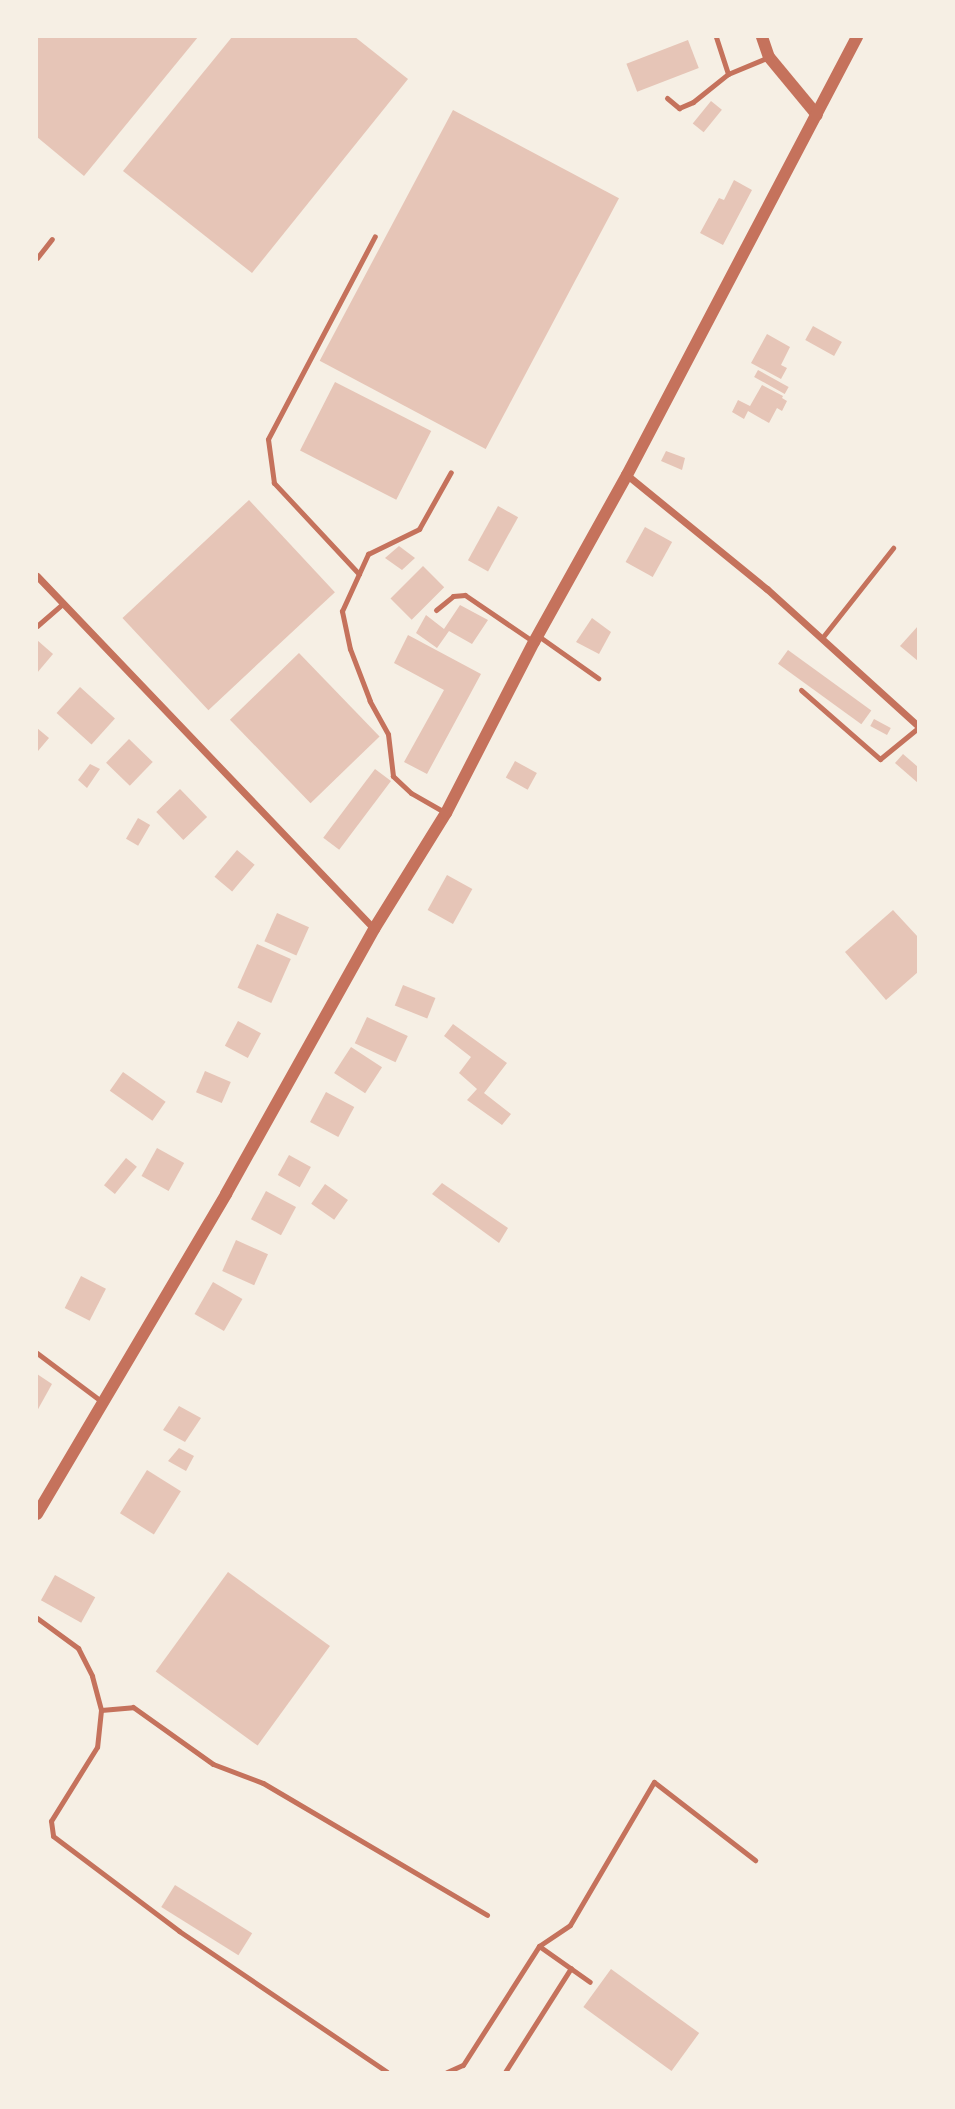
<!DOCTYPE html>
<style>
body{margin:0}
#map{position:relative;width:955px;height:2109px;overflow:hidden;background:#f6efe4;font-family:Karla,sans-serif}
div>[style]{position:absolute}
[style*='--x']{left:calc(var(--x)*1px);top:calc(var(--y)*1px);width:calc(var(--w)*1px);rotate:calc(var(--a)*1deg)}
.building>*{inset:0;background:#e6c5b7;transform-origin:0 0}
.service>*{height:5px;margin:-2.5px;padding:0 2.5px;transform-origin:2.5px;border-radius:2.5px;background:#c5725c}
.minor>*{height:7px;margin:-3.5px;padding:0 3.5px;transform-origin:3.5px;border-radius:3.5px;background:#c5725c}
.tertiary>*{height:12px;margin:-6px;padding:0 6px;transform-origin:6px;border-radius:6px;background:#c5725c}
span{translate:-50% -50%;white-space:nowrap;text-align:center;line-height:1.15;-webkit-text-stroke:5px #f6efe4;paint-order:stroke}
.frame{position:absolute;inset:0;border:38px solid #f6efe4;pointer-events:none}
</style>
<div id="map">
<div class="building">
<i style="clip-path:polygon(37px 37px,198px 37px,84px 176px,37px 137px)"></i>
<i style="clip-path:polygon(232px 37px,355px 37px,408px 79px,252px 273px,123px 171px)"></i>
<i style="left:688px;top:40px;width:30px;height:66px;rotate:69deg"></i>
<i style="left:711px;top:101px;width:14px;height:29px;rotate:39deg"></i>
<i style="left:453px;top:110px;width:188px;height:284px;rotate:28deg"></i>
<i style="clip-path:polygon(734px 180px,752px 190px,723px 245px,700px 233px,719px 198px,724px 200px)"></i>
<i style="left:813px;top:326px;width:33px;height:16px;rotate:29deg"></i>
<i style="clip-path:polygon(767px 334px,790px 347px,781px 365px,787px 368px,781px 379px,751px 363px)"></i>
<i style="left:758px;top:370px;width:35px;height:8px;rotate:29deg"></i>
<i style="left:335px;top:382px;width:108px;height:77px;rotate:27deg"></i>
<i style="clip-path:polygon(762px 385px,783px 396px,782px 398px,787px 401px,782px 411px,777px 408px,769px 423px,748px 411px,744px 419px,732px 412px,738px 400px,750px 406px)"></i>
<i style="clip-path:polygon(666px 451px,685px 458px,682px 470px,661px 461px)"></i>
<i style="left:249px;top:500px;width:126px;height:173px;rotate:47deg"></i>
<i style="left:498px;top:506px;width:23px;height:62px;rotate:29deg"></i>
<i style="left:645px;top:527px;width:31px;height:40px;rotate:29deg"></i>
<i style="clip-path:polygon(399px 546px,415px 558px,402px 570px,385px 558px)"></i>
<i style="left:423px;top:566px;width:30px;height:46px;rotate:45deg"></i>
<i style="clip-path:polygon(460px 605px,488px 620px,472px 644px,449px 631px,437px 648px,416px 633px,426px 615px,444px 629px)"></i>
<i style="clip-path:polygon(592px 618px,611px 632px,599px 654px,576px 642px)"></i>
<i style="clip-path:polygon(918px 626px,918px 661px,900px 646px)"></i>
<i style="clip-path:polygon(408px 635px,481px 674px,427px 774px,404px 762px,444px 690px,394px 663px)"></i>
<i style="clip-path:polygon(37px 640px,53px 654px,37px 673px)"></i>
<i style="left:788px;top:650px;width:103px;height:17px;rotate:36deg"></i>
<i style="left:299px;top:653px;width:116px;height:96px;rotate:46deg"></i>
<i style="left:80px;top:687px;width:47px;height:35px;rotate:42deg"></i>
<i style="left:874px;top:719px;width:19px;height:8px;rotate:28deg"></i>
<i style="clip-path:polygon(37px 728px,49px 738px,38px 751px,37px 749px)"></i>
<i style="left:129px;top:739px;width:33px;height:33px;rotate:44deg"></i>
<i style="clip-path:polygon(903px 754px,918px 767px,918px 783px,895px 763px)"></i>
<i style="left:515px;top:761px;width:25px;height:19px;rotate:29deg"></i>
<i style="clip-path:polygon(90px 764px,100px 769px,87px 788px,78px 780px)"></i>
<i style="left:375px;top:769px;width:20px;height:86px;rotate:37deg"></i>
<i style="left:180px;top:789px;width:39px;height:33px;rotate:46deg"></i>
<i style="left:138px;top:818px;width:14px;height:24px;rotate:30deg"></i>
<i style="left:237px;top:850px;width:23px;height:35px;rotate:40deg"></i>
<i style="left:447px;top:875px;width:29px;height:40px;rotate:29deg"></i>
<i style="clip-path:polygon(893px 910px,918px 937px,918px 972px,886px 1000px,845px 952px)"></i>
<i style="left:277px;top:913px;width:35px;height:31px;rotate:24deg"></i>
<i style="left:257px;top:944px;width:37px;height:48px;rotate:24deg"></i>
<i style="left:403px;top:985px;width:35px;height:22px;rotate:22deg"></i>
<i style="left:367px;top:1017px;width:45px;height:29px;rotate:25deg"></i>
<i style="left:238px;top:1021px;width:26px;height:28px;rotate:28deg"></i>
<i style="clip-path:polygon(453px 1024px,507px 1063px,484px 1093px,511px 1114px,502px 1125px,467px 1100px,477px 1089px,459px 1073px,471px 1057px,444px 1036px)"></i>
<i style="left:351px;top:1047px;width:37px;height:31px;rotate:33deg"></i>
<i style="left:205px;top:1071px;width:28px;height:23px;rotate:23deg"></i>
<i style="left:123px;top:1072px;width:52px;height:23px;rotate:35deg"></i>
<i style="left:326px;top:1092px;width:32px;height:34px;rotate:28deg"></i>
<i style="left:157px;top:1148px;width:31px;height:32px;rotate:29deg"></i>
<i style="left:289px;top:1155px;width:25px;height:23px;rotate:29deg"></i>
<i style="left:126px;top:1158px;width:14px;height:35px;rotate:39deg"></i>
<i style="clip-path:polygon(442px 1183px,508px 1228px,499px 1243px,432px 1194px)"></i>
<i style="left:325px;top:1184px;width:28px;height:24px;rotate:35deg"></i>
<i style="left:266px;top:1191px;width:34px;height:32px;rotate:28deg"></i>
<i style="left:236px;top:1240px;width:35px;height:34px;rotate:24deg"></i>
<i style="left:81px;top:1276px;width:28px;height:36px;rotate:27deg"></i>
<i style="left:213px;top:1282px;width:34px;height:37px;rotate:30deg"></i>
<i style="clip-path:polygon(37px 1374px,52px 1384px,37px 1411px)"></i>
<i style="clip-path:polygon(179px 1406px,201px 1418px,185px 1442px,163px 1430px)"></i>
<i style="clip-path:polygon(179px 1448px,194px 1456px,186px 1471px,168px 1461px)"></i>
<i style="left:147px;top:1470px;width:40px;height:51px;rotate:32deg"></i>
<i style="left:228px;top:1572px;width:126px;height:123px;rotate:36deg"></i>
<i style="left:55px;top:1575px;width:46px;height:29px;rotate:29deg"></i>
<i style="left:175px;top:1885px;width:91px;height:26px;rotate:32deg"></i>
<i style="left:611px;top:1969px;width:109px;height:47px;rotate:36deg"></i>
</div>
<div class="service">
<i style="--x:716;--y:37;--w:39;--a:72"></i>
<i style="--x:728;--y:74;--w:44;--a:-22.5"></i>
<i style="--x:667;--y:98;--w:16;--a:40"></i>
<i style="--x:679;--y:108;--w:15;--a:-23"></i>
<i style="--x:693;--y:102;--w:45;--a:-38.7"></i>
<i style="--x:37;--y:258;--w:24;--a:-52"></i>
<i style="--x:359;--y:574;--w:125;--a:-133"></i>
<i style="--x:274;--y:483;--w:44;--a:-97.8"></i>
<i style="--x:268;--y:439;--w:229;--a:-62.2"></i>
<i style="--x:436;--y:610;--w:22;--a:-39"></i>
<i style="--x:453;--y:596;--w:12;--a:-5"></i>
<i style="--x:465;--y:595;--w:83;--a:34.3"></i>
<i style="--x:37;--y:626;--w:35;--a:-41"></i>
<i style="--x:537;--y:635;--w:75;--a:35.2"></i>
<i style="--x:822;--y:638;--w:115;--a:-51.7"></i>
<i style="--x:801;--y:690;--w:105;--a:41.1"></i>
<i style="--x:880;--y:759;--w:49;--a:-39.2"></i>
<i style="--x:446;--y:813;--w:40;--a:-150.3"></i>
<i style="--x:411;--y:793;--w:25;--a:-137"></i>
<i style="--x:393;--y:776;--w:42;--a:-96.8"></i>
<i style="--x:388;--y:734;--w:38;--a:-119"></i>
<i style="--x:370;--y:701;--w:56;--a:-111"></i>
<i style="--x:350;--y:649;--w:39;--a:-102"></i>
<i style="--x:342;--y:611;--w:63;--a:-65.5"></i>
<i style="--x:368;--y:554;--w:57;--a:-26.1"></i>
<i style="--x:419;--y:529;--w:65;--a:-60.7"></i>
<i style="--x:37;--y:1353;--w:80;--a:36.9"></i>
<i style="--x:37;--y:1618;--w:51;--a:36.2"></i>
<i style="--x:78;--y:1648;--w:31;--a:63"></i>
<i style="--x:92;--y:1676;--w:35;--a:75"></i>
<i style="--x:101;--y:1710;--w:32;--a:-5"></i>
<i style="--x:133;--y:1707;--w:98;--a:35.5"></i>
<i style="--x:213;--y:1764;--w:53;--a:20.8"></i>
<i style="--x:263;--y:1783;--w:260;--a:30.5"></i>
<i style="--x:101;--y:1710;--w:37;--a:96"></i>
<i style="--x:97;--y:1747;--w:87;--a:121.9"></i>
<i style="--x:51;--y:1821;--w:15;--a:82"></i>
<i style="--x:53;--y:1836;--w:158;--a:37"></i>
<i style="--x:179;--y:1931;--w:251;--a:34.1"></i>
<i style="--x:539;--y:1946;--w:62;--a:35.2"></i>
<i style="--x:447;--y:2072;--w:17;--a:-24"></i>
<i style="--x:463;--y:2065;--w:141;--a:-57.4"></i>
<i style="--x:539;--y:1946;--w:37;--a:-34"></i>
<i style="--x:570;--y:1925;--w:166;--a:-59.6"></i>
<i style="--x:654;--y:1782;--w:128;--a:37.7"></i>
<i style="--x:505;--y:2072;--w:123;--a:-57.6"></i>
</div>
<div class="minor">
<i style="--x:627;--y:475;--w:181;--a:39.2"></i>
<i style="--x:767;--y:589;--w:204;--a:42.2"></i>
<i style="--x:37;--y:576;--w:488;--a:46.3"></i>
</div>
<div class="tertiary">
<i style="--x:762;--y:37;--w:21;--a:71"></i>
<i style="--x:769;--y:57;--w:75;--a:50.4"></i>
<i style="--x:37;--y:1514;--w:372;--a:-59.4"></i>
<i style="--x:226;--y:1194;--w:304;--a:-60.8"></i>
<i style="--x:374;--y:929;--w:137;--a:-58.2"></i>
<i style="--x:446;--y:813;--w:192;--a:-62.8"></i>
<i style="--x:534;--y:642;--w:191;--a:-60.9"></i>
<i style="--x:627;--y:475;--w:495;--a:-62.3"></i>
</div>
<div class="frame"></div>
</div>
